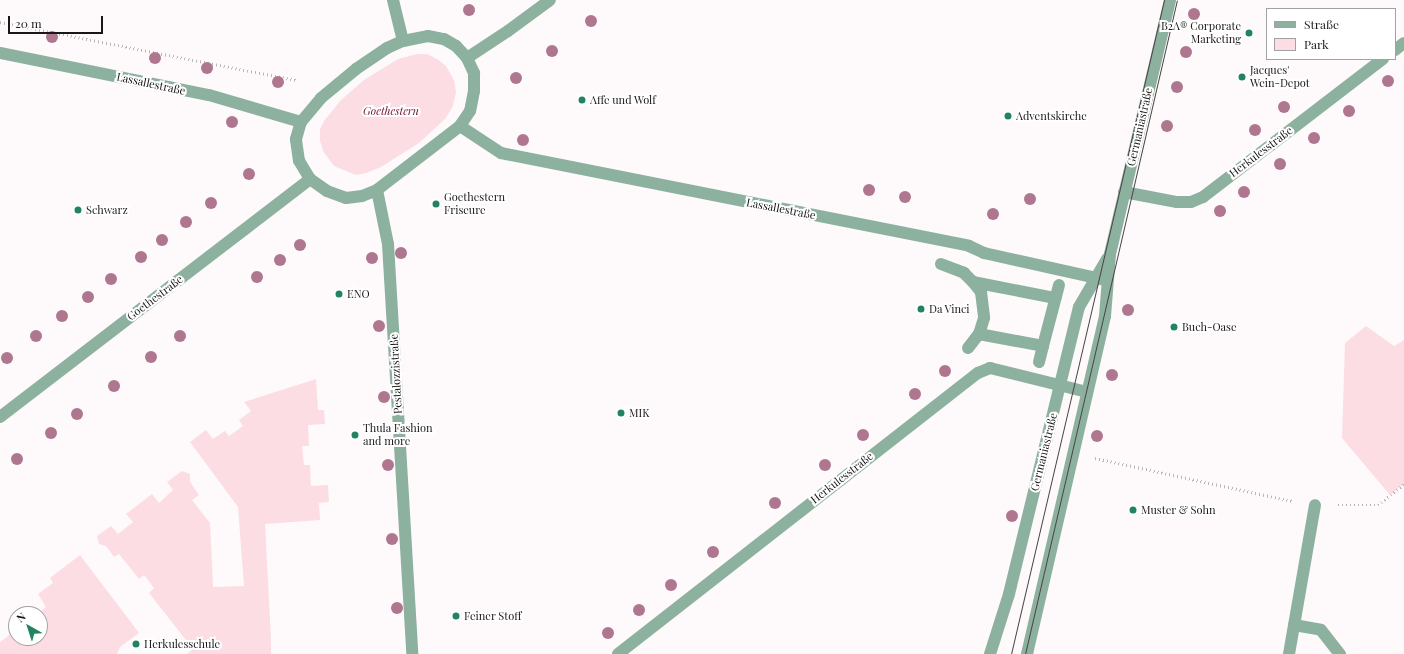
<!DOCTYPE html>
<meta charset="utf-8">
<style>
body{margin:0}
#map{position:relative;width:1404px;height:654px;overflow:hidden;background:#fef9fa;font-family:"Playfair Display",serif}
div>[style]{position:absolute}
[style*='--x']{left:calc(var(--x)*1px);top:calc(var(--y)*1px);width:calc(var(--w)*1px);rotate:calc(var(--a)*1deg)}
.green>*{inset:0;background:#fcdde4}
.path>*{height:2.5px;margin-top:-1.25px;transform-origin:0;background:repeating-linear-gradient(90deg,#bab5b6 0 1px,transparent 0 4px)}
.service>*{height:12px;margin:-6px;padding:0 6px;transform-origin:6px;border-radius:6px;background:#8db19f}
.pedestrian>*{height:12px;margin:-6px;padding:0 6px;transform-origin:6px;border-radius:6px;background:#8db19f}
.minor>*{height:12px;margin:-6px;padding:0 6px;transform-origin:6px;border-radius:6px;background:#8db19f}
.tertiary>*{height:12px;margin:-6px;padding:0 6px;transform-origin:6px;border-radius:6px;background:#8db19f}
.tram>*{height:1px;margin:-0.5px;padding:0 0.5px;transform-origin:0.5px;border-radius:0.5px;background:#4a4546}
.trees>*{width:12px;height:12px;margin:-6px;border-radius:50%;background:#af778f}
.dots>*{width:11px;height:11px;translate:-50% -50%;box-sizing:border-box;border:2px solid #fff;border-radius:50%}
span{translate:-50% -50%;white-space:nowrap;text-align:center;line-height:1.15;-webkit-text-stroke:4px #fff;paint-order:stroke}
.poi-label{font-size:11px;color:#1a1617}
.right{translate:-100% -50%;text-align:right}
.left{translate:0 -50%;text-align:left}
.street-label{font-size:11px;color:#1a1617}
.park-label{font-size:11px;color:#6e0c37;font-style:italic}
.legend{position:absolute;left:1266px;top:8px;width:130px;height:52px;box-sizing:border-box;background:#fff;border:1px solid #a3a2a2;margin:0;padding:5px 7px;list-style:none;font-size:12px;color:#1a1617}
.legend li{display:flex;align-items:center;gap:8px;height:20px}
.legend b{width:20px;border:1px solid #a3a2a2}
.north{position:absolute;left:8px;top:606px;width:40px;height:40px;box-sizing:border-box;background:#fff;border:1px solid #a3a2a2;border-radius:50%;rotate:321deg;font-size:11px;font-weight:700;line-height:16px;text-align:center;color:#1a1617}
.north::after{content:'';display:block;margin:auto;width:14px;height:18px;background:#21845e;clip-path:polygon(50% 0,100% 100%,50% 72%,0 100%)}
.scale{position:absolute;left:8px;top:16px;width:95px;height:18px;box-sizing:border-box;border:2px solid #1a1617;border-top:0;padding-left:5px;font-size:12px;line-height:14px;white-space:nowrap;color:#1a1617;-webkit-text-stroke:3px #fff;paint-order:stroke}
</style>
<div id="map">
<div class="green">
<i style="clip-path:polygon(417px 54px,427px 54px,437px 59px,446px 66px,454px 80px,456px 92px,453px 106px,445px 119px,419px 143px,381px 167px,366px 173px,356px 175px,334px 166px,323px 151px,320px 140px,320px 129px,324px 121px,341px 100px,364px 80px,398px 59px)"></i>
<i style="clip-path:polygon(1366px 326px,1394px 346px,1404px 340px,1404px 484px,1390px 495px,1342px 438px,1345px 343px)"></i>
<i style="clip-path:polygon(316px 379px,318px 410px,324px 410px,325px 424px,308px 425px,309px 446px,302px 446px,304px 465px,310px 465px,311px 486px,328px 485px,329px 502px,319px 503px,320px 520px,265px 524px,271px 639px,271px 654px,187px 654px,193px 649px,149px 593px,154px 588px,144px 575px,139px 579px,119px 554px,114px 557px,106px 546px,99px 544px,97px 536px,111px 526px,118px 534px,133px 522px,126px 514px,152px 494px,159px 503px,173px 490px,167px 482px,182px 471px,190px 474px,190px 482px,199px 495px,192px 500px,210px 523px,213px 587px,244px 586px,238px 507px,190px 442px,206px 430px,213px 439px,225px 431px,229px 436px,243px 426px,239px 420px,251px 411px,244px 402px)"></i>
<i style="clip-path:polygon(80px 555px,139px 633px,120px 647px,117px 654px,0 654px,0 642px,16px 630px,16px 638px,40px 638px,40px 614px,37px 614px,46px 607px,38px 594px,53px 583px,50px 578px)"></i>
</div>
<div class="path">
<i style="--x:0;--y:22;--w:303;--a:11.1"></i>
<i style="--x:1095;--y:458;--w:203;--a:12.3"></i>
<i style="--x:1338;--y:505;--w:40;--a:0"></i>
<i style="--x:1378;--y:505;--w:33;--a:-39"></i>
</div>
<div class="service">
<i style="--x:1294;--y:625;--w:27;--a:10"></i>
<i style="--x:1321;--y:630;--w:31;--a:52"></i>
<i style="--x:1289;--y:654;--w:151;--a:-80.1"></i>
</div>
<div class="pedestrian">
<i style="--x:941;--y:264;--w:25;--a:21"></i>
<i style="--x:964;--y:273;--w:13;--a:45"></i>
<i style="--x:973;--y:282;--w:13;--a:51"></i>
<i style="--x:981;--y:292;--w:26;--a:83"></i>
<i style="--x:984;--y:318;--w:17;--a:107"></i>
<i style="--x:973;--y:282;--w:84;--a:11"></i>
<i style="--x:968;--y:348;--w:18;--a:-52"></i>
<i style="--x:979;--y:334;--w:65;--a:10.6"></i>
<i style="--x:1043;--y:346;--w:63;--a:-75.3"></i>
<i style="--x:1039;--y:362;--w:16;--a:-76"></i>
</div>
<div class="minor">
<i style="--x:393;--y:0;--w:42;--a:76.3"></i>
<i style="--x:428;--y:36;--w:16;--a:11"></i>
<i style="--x:444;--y:39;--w:14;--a:30"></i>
<i style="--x:456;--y:46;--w:16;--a:47"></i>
<i style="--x:467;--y:58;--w:17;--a:65"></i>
<i style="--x:474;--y:73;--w:18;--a:90"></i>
<i style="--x:474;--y:91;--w:20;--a:101"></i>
<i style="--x:470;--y:111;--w:18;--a:124"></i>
<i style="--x:460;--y:126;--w:105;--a:142.4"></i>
<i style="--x:377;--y:190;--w:16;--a:158"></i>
<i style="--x:362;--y:196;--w:16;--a:173"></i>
<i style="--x:346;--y:198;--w:20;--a:-160"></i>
<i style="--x:327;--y:191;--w:21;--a:-145"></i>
<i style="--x:310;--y:179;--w:21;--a:-121"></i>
<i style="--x:299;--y:161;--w:22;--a:-98"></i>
<i style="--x:296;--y:139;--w:18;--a:-74"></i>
<i style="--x:301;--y:122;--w:31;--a:-50"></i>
<i style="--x:321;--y:98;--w:45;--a:-39.6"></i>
<i style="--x:356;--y:69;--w:37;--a:-34"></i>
<i style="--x:387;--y:48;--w:17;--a:-24"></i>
<i style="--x:403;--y:41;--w:25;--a:-11"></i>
<i style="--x:1395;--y:50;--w:11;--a:-38"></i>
<i style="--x:0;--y:53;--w:213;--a:11.4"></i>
<i style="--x:209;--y:95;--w:96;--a:16.4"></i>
<i style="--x:467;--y:58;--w:49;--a:-33.4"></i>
<i style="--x:508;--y:31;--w:52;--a:-36.4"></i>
<i style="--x:460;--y:126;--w:49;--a:33.4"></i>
<i style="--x:501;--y:153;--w:477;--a:11.2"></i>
<i style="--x:969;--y:246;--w:17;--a:25"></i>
<i style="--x:984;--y:253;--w:125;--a:12.5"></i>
<i style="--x:377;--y:190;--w:55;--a:78.5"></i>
<i style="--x:388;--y:244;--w:411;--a:86.6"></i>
<i style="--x:1124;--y:192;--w:54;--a:10.7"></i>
<i style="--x:1177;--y:202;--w:14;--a:0"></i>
<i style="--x:1191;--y:202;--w:13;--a:-23"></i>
<i style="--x:1203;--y:197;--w:227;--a:-37.5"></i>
<i style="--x:0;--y:417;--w:391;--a:-37.5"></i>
<i style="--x:618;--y:654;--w:457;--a:-38"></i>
<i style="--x:978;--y:373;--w:13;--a:-23"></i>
<i style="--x:990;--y:368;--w:100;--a:13.9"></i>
</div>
<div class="tertiary">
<i style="--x:990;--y:654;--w:63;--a:-72.4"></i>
<i style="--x:1009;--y:594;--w:295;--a:-76.3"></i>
<i style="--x:1079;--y:307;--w:56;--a:-59.7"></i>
<i style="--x:1027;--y:654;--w:347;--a:-77"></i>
<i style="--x:1105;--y:316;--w:62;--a:-85.4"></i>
<i style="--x:1110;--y:254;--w:261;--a:-76.7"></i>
</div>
<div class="tram">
<i style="--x:1011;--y:654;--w:672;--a:-76.83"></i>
<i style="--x:1025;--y:654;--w:671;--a:-76.92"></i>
</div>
<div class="trees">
<i style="left:469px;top:10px"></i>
<i style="left:1194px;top:14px"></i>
<i style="left:591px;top:21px"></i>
<i style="left:52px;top:37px"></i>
<i style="left:552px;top:51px"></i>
<i style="left:1186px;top:52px"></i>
<i style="left:155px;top:58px"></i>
<i style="left:207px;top:68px"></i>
<i style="left:516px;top:78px"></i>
<i style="left:1388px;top:81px"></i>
<i style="left:278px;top:82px"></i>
<i style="left:1177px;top:87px"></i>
<i style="left:1284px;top:107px"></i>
<i style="left:1349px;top:111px"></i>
<i style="left:232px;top:122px"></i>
<i style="left:1167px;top:126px"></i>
<i style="left:1255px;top:130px"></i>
<i style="left:1314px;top:138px"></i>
<i style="left:523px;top:140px"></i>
<i style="left:1280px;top:164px"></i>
<i style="left:249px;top:174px"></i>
<i style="left:869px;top:190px"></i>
<i style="left:1244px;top:192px"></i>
<i style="left:905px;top:197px"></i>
<i style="left:1030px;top:199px"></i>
<i style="left:211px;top:203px"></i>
<i style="left:1220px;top:211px"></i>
<i style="left:993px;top:214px"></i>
<i style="left:186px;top:222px"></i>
<i style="left:162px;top:240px"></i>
<i style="left:300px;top:245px"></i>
<i style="left:401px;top:253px"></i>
<i style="left:141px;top:257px"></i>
<i style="left:372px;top:258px"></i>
<i style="left:280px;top:260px"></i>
<i style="left:257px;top:277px"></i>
<i style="left:111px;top:279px"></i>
<i style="left:88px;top:297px"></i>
<i style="left:1128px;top:310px"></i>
<i style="left:62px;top:316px"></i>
<i style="left:379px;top:326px"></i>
<i style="left:36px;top:336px"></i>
<i style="left:180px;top:336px"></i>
<i style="left:151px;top:357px"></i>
<i style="left:7px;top:358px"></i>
<i style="left:945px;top:371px"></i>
<i style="left:1112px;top:375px"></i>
<i style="left:114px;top:386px"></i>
<i style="left:915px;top:394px"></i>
<i style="left:384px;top:397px"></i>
<i style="left:77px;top:414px"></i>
<i style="left:51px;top:433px"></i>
<i style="left:863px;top:435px"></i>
<i style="left:1097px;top:436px"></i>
<i style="left:17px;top:459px"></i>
<i style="left:388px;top:465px"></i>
<i style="left:825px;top:465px"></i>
<i style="left:775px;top:503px"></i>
<i style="left:1012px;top:516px"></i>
<i style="left:392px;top:539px"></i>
<i style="left:713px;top:552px"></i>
<i style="left:671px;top:585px"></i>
<i style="left:397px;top:608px"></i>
<i style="left:639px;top:610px"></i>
<i style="left:608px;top:633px"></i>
</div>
<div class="dots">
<i style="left:1249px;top:33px;background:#21845e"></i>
<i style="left:1242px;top:77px;background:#21845e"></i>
<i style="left:582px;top:100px;background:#21845e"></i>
<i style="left:1008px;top:116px;background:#21845e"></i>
<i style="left:436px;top:204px;background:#21845e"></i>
<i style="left:78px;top:210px;background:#21845e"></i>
<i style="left:339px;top:294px;background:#21845e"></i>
<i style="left:921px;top:309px;background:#21845e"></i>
<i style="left:1174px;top:327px;background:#21845e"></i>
<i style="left:621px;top:413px;background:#21845e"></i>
<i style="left:355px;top:435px;background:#21845e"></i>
<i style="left:1133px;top:510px;background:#21845e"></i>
<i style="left:456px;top:616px;background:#21845e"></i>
<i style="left:136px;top:644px;background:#21845e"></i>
</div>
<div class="poi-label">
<span class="right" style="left:1241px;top:33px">B2A® Corporate<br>Marketing</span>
<span class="left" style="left:1250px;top:77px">Jacques'<br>Wein-Depot</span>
<span class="left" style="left:590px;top:100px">Affe und Wolf</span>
<span class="left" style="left:1016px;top:116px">Adventskirche</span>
<span class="left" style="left:444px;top:204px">Goethestern<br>Friseure</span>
<span class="left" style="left:86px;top:210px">Schwarz</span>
<span class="left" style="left:347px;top:294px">ENO</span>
<span class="left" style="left:929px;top:309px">Da Vinci</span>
<span class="left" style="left:1182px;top:327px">Buch-Oase</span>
<span class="left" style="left:629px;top:413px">MIK</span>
<span class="left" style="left:363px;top:435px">Thula Fashion<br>and more</span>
<span class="left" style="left:1141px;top:510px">Muster &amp; Sohn</span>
<span class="left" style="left:464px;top:616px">Feiner Stoff</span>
<span class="left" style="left:144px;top:644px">Herkulesschule</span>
</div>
<div class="street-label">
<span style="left:151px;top:84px;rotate:12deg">Lassallestraße</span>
<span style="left:1140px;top:127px;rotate:-77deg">Germaniastraße</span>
<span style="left:1261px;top:152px;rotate:-37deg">Herkulesstraße</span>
<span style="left:781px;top:209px;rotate:11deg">Lassallestraße</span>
<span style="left:155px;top:298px;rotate:-37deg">Goethestraße</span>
<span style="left:396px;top:374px;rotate:-93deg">Pestalozzistraße</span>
<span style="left:1044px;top:452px;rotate:-76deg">Germaniastraße</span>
<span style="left:842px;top:478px;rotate:-38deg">Herkulesstraße</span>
</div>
<div class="park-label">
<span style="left:391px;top:111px">Goethestern</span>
</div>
<ul class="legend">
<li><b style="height:5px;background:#8db19f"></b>Straße</li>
<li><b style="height:11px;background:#fcdde4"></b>Park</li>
</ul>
<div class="north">N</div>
<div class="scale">20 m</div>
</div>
